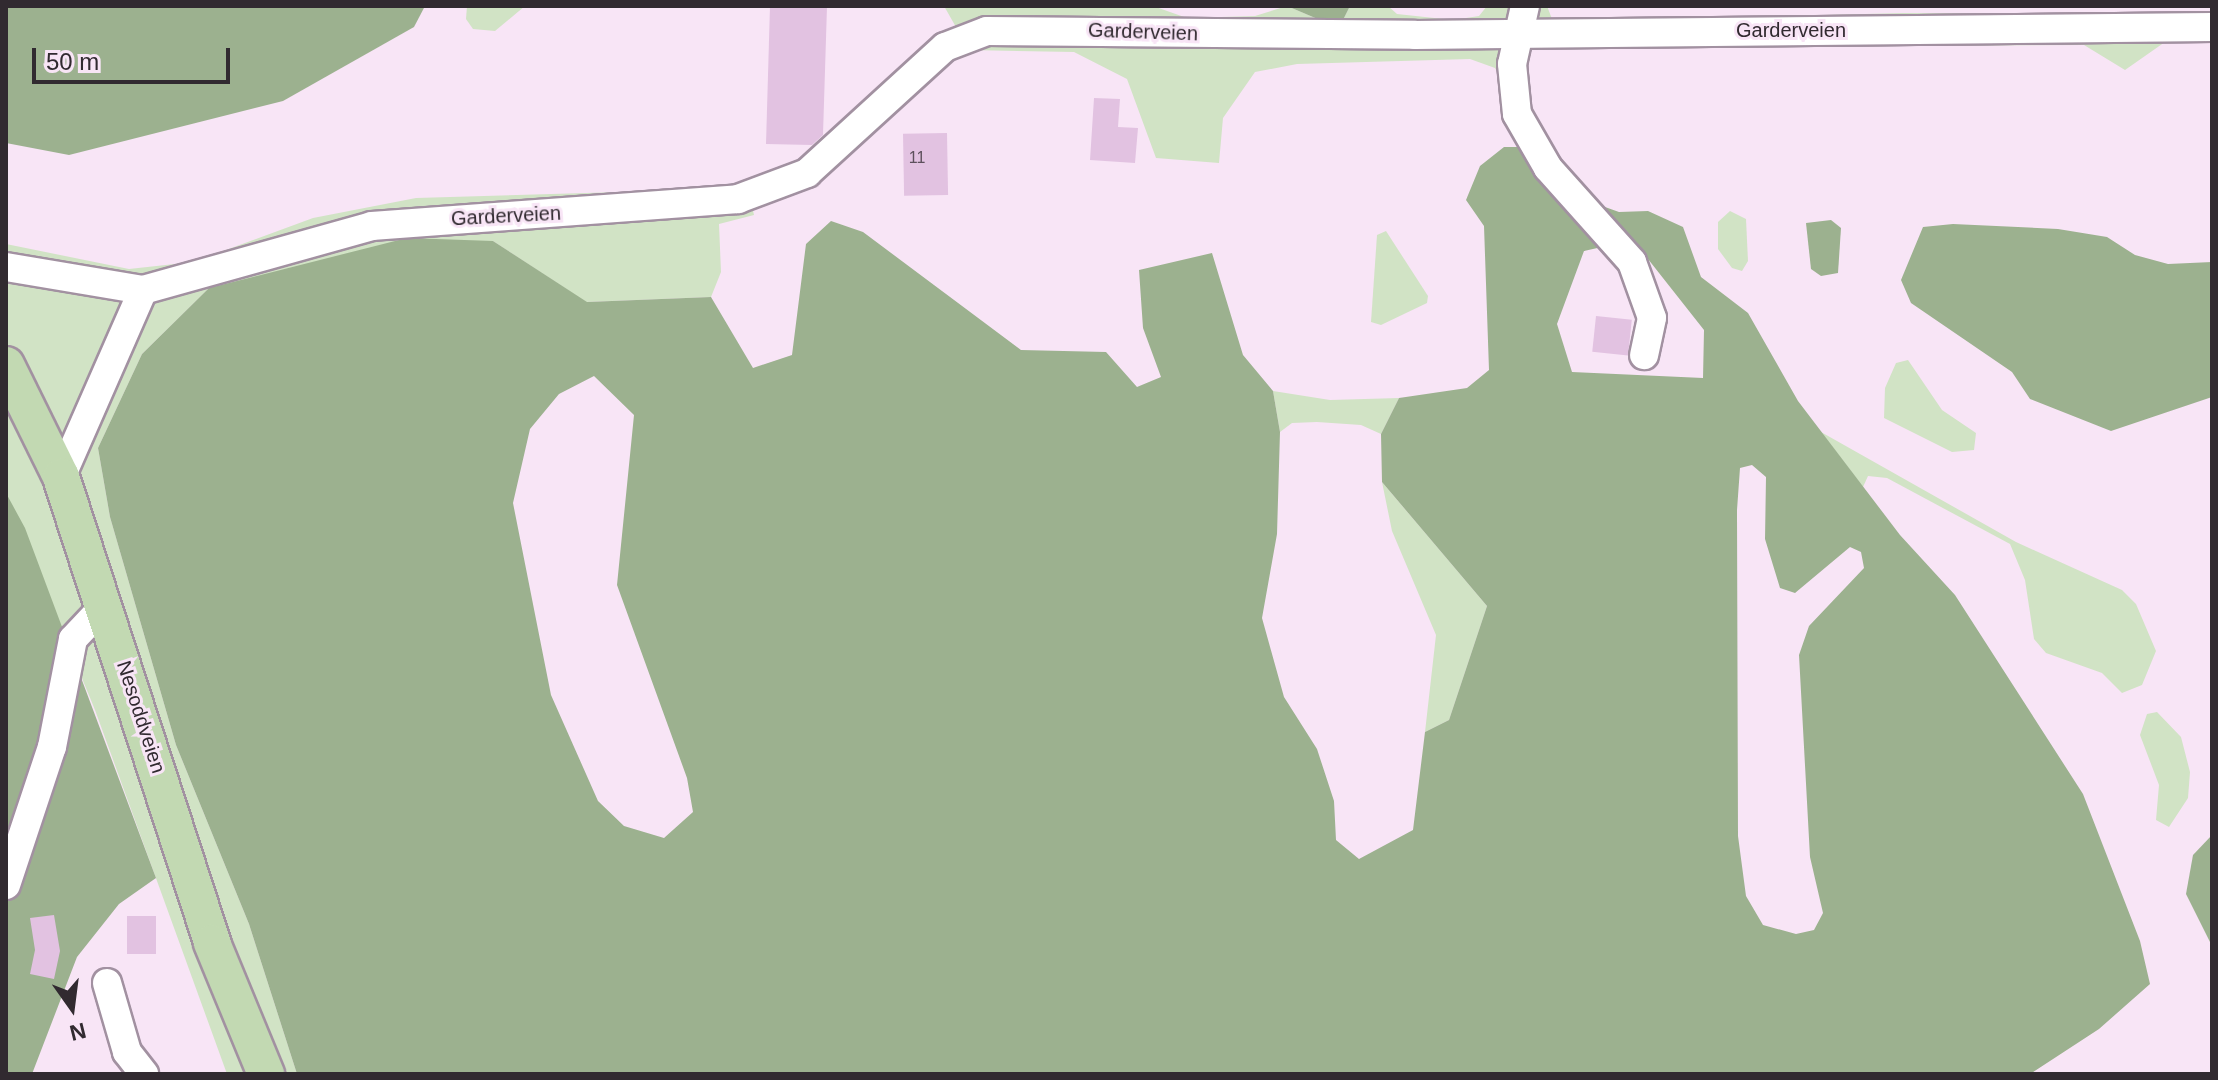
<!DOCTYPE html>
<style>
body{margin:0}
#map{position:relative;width:2218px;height:1080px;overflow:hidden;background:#f8e5f6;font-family:Arial,sans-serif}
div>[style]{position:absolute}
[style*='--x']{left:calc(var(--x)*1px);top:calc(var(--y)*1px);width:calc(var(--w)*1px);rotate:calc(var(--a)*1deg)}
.green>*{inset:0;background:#d1e3c5}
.forest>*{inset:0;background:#9cb18f}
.building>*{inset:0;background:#e2c2e1;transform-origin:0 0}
.roads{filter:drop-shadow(2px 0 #a291a1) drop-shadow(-2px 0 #a291a1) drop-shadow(0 2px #a291a1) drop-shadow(0 -2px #a291a1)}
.minor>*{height:28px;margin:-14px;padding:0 14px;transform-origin:14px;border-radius:14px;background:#fff}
.major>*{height:36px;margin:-18px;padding:0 18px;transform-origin:18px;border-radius:18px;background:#c2d9b2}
span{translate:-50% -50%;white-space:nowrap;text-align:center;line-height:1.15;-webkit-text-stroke:6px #f8e5f6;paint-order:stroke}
.number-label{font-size:16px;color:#5d505c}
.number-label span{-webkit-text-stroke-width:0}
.street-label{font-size:20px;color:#312a30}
.frame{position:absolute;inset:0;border:8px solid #312a30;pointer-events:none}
.north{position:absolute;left:32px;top:968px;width:80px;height:80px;-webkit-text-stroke:6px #f8e5f6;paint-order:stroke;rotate:166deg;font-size:22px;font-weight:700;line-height:32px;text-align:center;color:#312a30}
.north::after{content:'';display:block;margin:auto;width:28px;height:36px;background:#312a30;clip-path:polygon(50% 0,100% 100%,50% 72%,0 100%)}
.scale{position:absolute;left:32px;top:48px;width:198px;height:36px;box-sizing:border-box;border:4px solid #312a30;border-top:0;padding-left:10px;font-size:24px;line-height:28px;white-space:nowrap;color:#312a30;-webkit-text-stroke:6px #f8e5f6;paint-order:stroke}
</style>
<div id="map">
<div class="green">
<i style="clip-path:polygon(467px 6px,525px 6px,495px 31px,473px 29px,466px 19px)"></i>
<i style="clip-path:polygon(944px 6px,1153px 6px,1187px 18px,1255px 16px,1287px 6px,1320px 20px,1344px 18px,1350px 6px,1388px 6px,1397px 14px,1453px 20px,1479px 16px,1487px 6px,1547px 6px,1552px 19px,1590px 21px,1903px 13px,2212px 14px,2212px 42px,2165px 42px,2125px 70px,2084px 45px,1551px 48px,1525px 50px,1505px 85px,1495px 68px,1470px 59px,1297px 64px,1255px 72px,1223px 118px,1219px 163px,1156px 158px,1127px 79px,1074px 52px,969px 50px)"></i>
<i style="clip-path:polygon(746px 180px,754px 215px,719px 224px,721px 272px,711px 297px,586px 302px,493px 241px,209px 288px,142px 354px,98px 448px,110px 517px,176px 745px,249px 924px,297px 1074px,227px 1074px,95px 710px,6px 493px,6px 244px,129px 269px,193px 262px,313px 218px,416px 198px,725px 189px)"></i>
<i style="clip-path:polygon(1730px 211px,1746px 219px,1748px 261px,1742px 271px,1732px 268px,1718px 249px,1718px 222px)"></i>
<i style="clip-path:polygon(1386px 231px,1428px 296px,1427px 303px,1381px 325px,1371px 322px,1377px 235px)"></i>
<i style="clip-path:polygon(1908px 360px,1942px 410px,1976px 433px,1974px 450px,1952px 452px,1884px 418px,1885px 388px,1896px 363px)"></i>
<i style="clip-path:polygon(1273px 391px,1330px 400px,1399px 398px,1381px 434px,1361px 425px,1317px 422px,1292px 423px,1280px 432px)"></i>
<i style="clip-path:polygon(1821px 432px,2016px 542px,2122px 590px,2136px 604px,2156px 651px,2142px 685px,2122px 693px,2102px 673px,2046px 653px,2034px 639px,2025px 580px,2010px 544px,1887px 478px,1868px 476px,1863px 487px)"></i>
<i style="clip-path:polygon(1382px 482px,1487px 606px,1449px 720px,1425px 732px,1436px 635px,1392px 531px)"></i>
<i style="clip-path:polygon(2157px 712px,2181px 737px,2190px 772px,2188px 798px,2169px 827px,2156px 820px,2159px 785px,2140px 735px,2147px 714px)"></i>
</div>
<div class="forest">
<i style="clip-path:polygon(6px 6px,425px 6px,414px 27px,283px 101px,69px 155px,6px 143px)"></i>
<i style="clip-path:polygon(1287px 6px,1350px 6px,1344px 18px,1320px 20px)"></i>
<i style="clip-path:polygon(evenodd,1504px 147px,1538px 147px,1591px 202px,1619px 212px,1648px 211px,1683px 227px,1701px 277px,1748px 313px,1798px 401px,1900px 535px,1955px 595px,2083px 794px,2140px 941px,2150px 984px,2099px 1029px,2030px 1074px,297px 1074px,249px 924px,176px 745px,110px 517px,98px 448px,142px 354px,209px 288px,407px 238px,493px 241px,587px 302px,711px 297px,753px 368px,792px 355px,806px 244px,831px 221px,863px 232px,1021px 350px,1106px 352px,1137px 387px,1161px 377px,1143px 328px,1139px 270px,1212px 253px,1243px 355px,1273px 391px,1280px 432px,1277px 534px,1262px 618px,1284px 697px,1317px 749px,1334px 801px,1336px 840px,1359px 859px,1413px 830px,1425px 732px,1449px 720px,1487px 606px,1382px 482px,1381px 434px,1399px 398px,1467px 388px,1489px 370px,1484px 226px,1466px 200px,1480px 166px,1504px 147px,1633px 240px,1704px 330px,1703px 378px,1572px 372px,1557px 324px,1584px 251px,1633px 240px,1504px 147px,594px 376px,634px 415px,617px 585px,687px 778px,693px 812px,664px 838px,624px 826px,598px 801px,551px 695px,513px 503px,530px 429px,559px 394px,594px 376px,1504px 147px,1752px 465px,1766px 477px,1765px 539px,1780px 588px,1795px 593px,1850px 547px,1861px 552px,1864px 568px,1809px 626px,1799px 655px,1810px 857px,1823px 913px,1814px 930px,1796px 934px,1763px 925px,1746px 896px,1738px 836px,1737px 510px,1740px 468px,1752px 465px)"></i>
<i style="clip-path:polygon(1831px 220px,1841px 228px,1838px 273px,1821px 276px,1811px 269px,1806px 223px)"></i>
<i style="clip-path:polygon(1953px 224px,2058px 229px,2107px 237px,2135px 255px,2168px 264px,2212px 262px,2212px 397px,2111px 431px,2030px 399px,2012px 372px,1911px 303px,1901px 280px,1923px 227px)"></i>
<i style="clip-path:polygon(6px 493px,25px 528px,156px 878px,119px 904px,77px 957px,32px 1074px,6px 1074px)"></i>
<i style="clip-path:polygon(2212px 835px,2212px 946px,2186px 894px,2193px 855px)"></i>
</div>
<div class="building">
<i style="clip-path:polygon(770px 6px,827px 6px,823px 135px,812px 145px,766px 144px)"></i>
<i style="clip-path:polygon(1094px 98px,1120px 99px,1118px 127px,1138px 128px,1135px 163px,1090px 160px)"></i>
<i style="left:947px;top:133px;width:62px;height:44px;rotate:89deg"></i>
<i style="left:1596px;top:316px;width:36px;height:36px;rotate:6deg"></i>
<i style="clip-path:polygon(54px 915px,60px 951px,54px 979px,30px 974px,35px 950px,30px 918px)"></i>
<i style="left:127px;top:916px;width:29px;height:38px"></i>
</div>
<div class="roads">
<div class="minor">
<i style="--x:1525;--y:6;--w:59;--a:102.6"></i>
<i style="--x:1512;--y:64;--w:50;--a:84.3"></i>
<i style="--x:1517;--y:114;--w:62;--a:60.1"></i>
<i style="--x:1548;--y:168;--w:126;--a:48.2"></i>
<i style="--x:1632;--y:262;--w:59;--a:70.3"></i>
<i style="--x:1652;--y:318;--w:38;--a:102"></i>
<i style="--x:6;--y:267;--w:139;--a:9.5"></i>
<i style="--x:143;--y:290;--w:238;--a:-15.6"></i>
<i style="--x:372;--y:226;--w:367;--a:-4.2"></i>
<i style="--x:738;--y:199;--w:74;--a:-20.6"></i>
<i style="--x:807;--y:173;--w:187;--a:-42.4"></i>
<i style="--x:945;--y:47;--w:45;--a:-20.9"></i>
<i style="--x:987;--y:31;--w:428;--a:0.5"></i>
<i style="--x:1415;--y:35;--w:797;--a:-0.58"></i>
<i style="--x:61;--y:477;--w:204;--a:-66.3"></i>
<i style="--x:6;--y:885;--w:145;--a:-71.6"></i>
<i style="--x:52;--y:747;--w:110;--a:-79"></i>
<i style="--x:73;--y:639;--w:47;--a:-46.7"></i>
<i style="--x:107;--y:983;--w:72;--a:73.8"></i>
<i style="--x:127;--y:1052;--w:28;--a:52"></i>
</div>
<div class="major">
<i style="--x:6;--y:365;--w:125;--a:63.8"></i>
<i style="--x:61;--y:477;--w:490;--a:72"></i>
<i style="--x:212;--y:943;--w:142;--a:67.6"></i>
</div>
</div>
<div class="number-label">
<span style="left:917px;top:158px">11</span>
</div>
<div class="street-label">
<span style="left:1791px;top:30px">Garderveien</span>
<span style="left:1143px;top:32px;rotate:2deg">Garderveien</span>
<span style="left:506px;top:216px;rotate:-3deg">Garderveien</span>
<span style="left:141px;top:717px;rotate:72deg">Nesoddveien</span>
</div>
<div class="frame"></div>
<div class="north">N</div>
<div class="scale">50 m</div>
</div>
